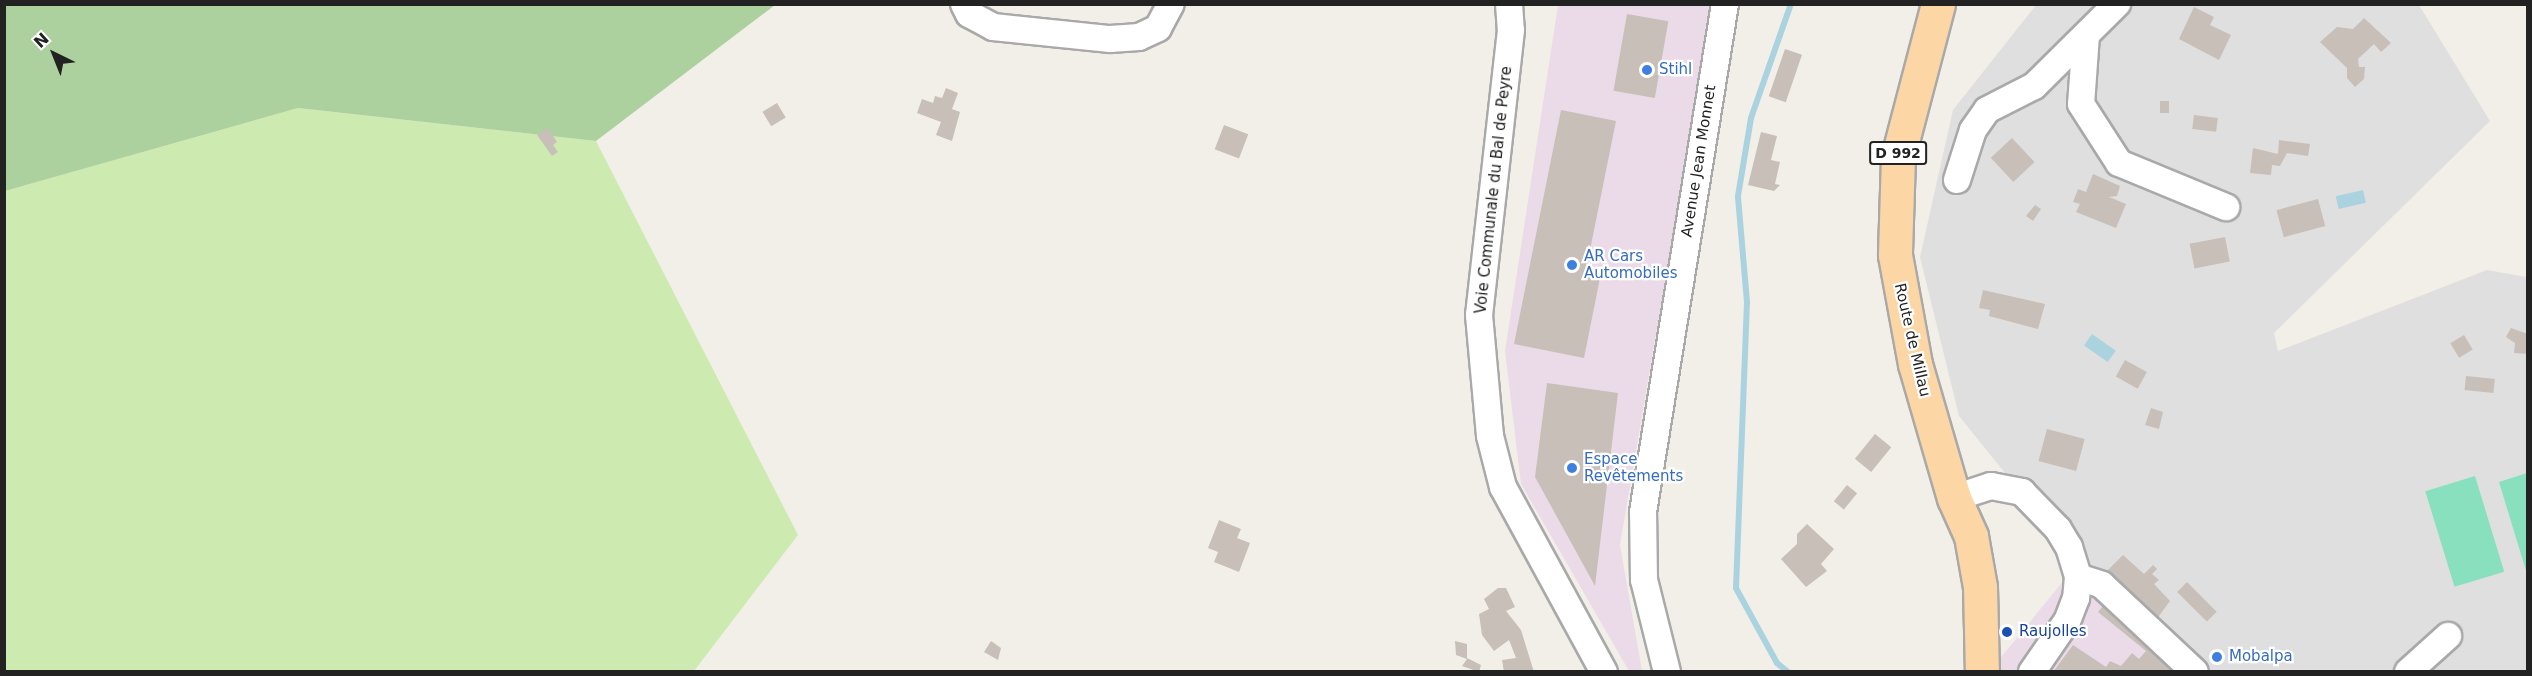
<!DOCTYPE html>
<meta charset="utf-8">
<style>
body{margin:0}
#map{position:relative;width:2532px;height:676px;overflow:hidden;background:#f2efe9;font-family:"DejaVu Sans",sans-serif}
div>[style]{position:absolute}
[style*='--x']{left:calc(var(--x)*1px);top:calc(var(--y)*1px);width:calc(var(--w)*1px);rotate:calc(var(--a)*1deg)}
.residential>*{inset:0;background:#e0dfdf}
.industrial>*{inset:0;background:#ebdbe8}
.grass>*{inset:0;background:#cdebb0}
.forest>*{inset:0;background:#add19e}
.pitch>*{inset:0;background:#88e0be;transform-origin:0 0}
.water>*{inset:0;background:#aad3df;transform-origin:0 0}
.stream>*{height:6px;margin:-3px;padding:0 3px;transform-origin:3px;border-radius:3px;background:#aad3df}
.building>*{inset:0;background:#c7bfb8;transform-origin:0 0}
.roads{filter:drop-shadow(2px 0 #a9a9a9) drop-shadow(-2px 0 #a9a9a9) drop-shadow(0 2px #a9a9a9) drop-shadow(0 -2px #a9a9a9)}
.minor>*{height:26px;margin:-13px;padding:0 13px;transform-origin:13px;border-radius:13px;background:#fff}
.major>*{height:33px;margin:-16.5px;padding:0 16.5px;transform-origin:16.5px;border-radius:16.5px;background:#fcd6a4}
.dots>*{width:16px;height:16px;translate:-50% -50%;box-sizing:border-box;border:3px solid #fff;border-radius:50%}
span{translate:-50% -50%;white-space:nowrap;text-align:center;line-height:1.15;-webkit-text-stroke:4.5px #fff;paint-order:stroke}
.shield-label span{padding:2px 4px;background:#fff;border:2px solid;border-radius:4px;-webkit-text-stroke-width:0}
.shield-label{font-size:14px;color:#222;font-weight:700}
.shop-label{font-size:15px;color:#366cbe}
.left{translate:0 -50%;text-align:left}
.street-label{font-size:15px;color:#222}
.transit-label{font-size:15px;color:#164399}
.frame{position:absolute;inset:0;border:6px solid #222;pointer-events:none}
.north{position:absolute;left:24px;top:24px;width:60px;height:60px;-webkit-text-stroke:4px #fff;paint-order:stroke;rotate:317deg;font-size:16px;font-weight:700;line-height:24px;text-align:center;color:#222}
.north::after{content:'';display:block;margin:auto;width:21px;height:27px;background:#222;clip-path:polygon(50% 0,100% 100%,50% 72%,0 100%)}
</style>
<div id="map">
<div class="residential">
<i style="clip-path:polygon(2036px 5px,2419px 5px,2490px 121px,2274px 333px,2278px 351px,2487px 270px,2527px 277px,2527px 671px,2199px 671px,2078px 563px,1959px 416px,1920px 257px,1953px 110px)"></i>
</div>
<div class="industrial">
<i style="clip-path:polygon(1558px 5px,1712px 5px,1620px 545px,1642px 671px,1629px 671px,1521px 484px,1505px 351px)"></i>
<i style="clip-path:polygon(2078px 563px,2199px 672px,1989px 672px)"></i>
</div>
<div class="grass">
<i style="clip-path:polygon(298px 108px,596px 141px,798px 535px,694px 671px,5px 672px,5px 191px)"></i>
</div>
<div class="forest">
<i style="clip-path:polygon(5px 5px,775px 5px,596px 141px,298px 108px,5px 191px)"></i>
</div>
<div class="pitch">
<i style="clip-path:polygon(2527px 473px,2528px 473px,2527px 574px,2499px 482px)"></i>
<i style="left:2475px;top:476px;width:100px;height:52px;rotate:73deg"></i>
</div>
<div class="water">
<i style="left:2363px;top:190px;width:13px;height:28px;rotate:77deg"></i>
<i style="left:2092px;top:334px;width:29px;height:14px;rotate:35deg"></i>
</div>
<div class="stream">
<i style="--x:1788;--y:672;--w:14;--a:-141"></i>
<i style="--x:1777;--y:663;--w:85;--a:-118.7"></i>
<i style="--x:1736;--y:588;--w:286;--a:-87.8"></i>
<i style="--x:1747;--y:302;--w:106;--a:-94.9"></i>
<i style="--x:1738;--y:196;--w:79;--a:-80.5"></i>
<i style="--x:1751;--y:118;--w:121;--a:-70.7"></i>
</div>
<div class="building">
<i style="clip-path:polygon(2194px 7px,2214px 17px,2210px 25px,2231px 35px,2219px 60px,2179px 39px)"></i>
<i style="left:1627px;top:14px;width:42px;height:78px;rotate:10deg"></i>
<i style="clip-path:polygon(2364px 18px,2391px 43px,2381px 52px,2374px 44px,2358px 59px,2359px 67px,2365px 67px,2364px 79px,2355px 87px,2347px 78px,2347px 68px,2320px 42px,2337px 27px,2353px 29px)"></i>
<i style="left:1785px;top:49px;width:18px;height:50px;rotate:19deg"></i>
<i style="clip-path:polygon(946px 88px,958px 93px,952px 109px,960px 112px,952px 141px,936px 135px,941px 122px,917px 113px,922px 99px,933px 103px,935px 96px,942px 98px)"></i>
<i style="left:2160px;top:101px;width:9px;height:12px"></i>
<i style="left:777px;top:103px;width:17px;height:17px;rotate:59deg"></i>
<i style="clip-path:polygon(1561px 110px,1616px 121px,1585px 275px,1600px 278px,1584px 358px,1514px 344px)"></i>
<i style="left:2194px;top:115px;width:24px;height:14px;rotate:7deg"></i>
<i style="left:1224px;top:125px;width:26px;height:26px;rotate:21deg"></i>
<i style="clip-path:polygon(548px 128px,557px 142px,553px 145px,558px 152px,552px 156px,537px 135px)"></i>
<i style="clip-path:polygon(1761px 132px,1777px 136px,1771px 160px,1780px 162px,1775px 184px,1780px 185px,1774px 191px,1748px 185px)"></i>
<i style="left:2012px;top:138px;width:33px;height:29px;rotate:47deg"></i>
<i style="clip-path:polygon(2279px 140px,2310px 144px,2308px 156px,2287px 153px,2280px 166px,2272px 165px,2271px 175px,2250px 173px,2253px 148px,2278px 154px)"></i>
<i style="clip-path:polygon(2093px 174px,2120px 186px,2117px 196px,2109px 197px,2126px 204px,2116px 228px,2076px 212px,2080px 204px,2073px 202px,2078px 189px,2086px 192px)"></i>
<i style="left:2318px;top:199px;width:28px;height:43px;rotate:75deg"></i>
<i style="clip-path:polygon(2035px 205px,2041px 209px,2033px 221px,2026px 216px)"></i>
<i style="left:2225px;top:237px;width:25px;height:36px;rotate:79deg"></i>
<i style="clip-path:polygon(1983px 290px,2045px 304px,2038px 329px,1989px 316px,1990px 310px,1979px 308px)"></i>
<i style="clip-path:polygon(2511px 328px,2528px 334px,2528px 354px,2514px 353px,2515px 343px,2506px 337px)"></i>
<i style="left:2464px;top:335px;width:17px;height:16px;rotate:59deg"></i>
<i style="left:2125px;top:360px;width:25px;height:19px;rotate:29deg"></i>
<i style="left:2466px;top:376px;width:29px;height:14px;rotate:6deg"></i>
<i style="clip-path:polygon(1547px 383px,1618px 393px,1595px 586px,1535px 477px)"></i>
<i style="clip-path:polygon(2151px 408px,2163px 412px,2159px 429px,2145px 425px)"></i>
<i style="left:2047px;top:429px;width:39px;height:33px;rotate:15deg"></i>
<i style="left:1875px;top:434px;width:21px;height:32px;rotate:39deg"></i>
<i style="left:1847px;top:485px;width:13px;height:21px;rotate:39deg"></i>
<i style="clip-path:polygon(1219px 520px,1241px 529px,1237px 538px,1250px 543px,1239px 572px,1214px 562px,1218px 552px,1208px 548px)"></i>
<i style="clip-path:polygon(1807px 524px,1834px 549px,1821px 564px,1827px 571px,1806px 587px,1781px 559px,1797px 544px,1797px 534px)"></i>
<i style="clip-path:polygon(2123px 555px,2144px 574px,2153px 565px,2157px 569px,2152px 574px,2159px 580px,2154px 584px,2170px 601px,2156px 620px,2105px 573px)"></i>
<i style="left:2187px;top:582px;width:42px;height:14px;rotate:45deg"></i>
<i style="clip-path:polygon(1498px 588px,1506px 588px,1515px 607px,1506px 611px,1521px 630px,1534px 672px,1504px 672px,1502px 660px,1516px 658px,1509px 640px,1494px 651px,1482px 635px,1479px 614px,1489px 609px,1484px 599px)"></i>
<i style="clip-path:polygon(2111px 597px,2186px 672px,2053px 672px,2073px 645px,2106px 667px,2110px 661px,2121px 666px,2132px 653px,2139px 659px,2146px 651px,2098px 612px)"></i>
<i style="clip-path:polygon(991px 641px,1001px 648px,998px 660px,984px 652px)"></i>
<i style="clip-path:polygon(1455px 641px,1467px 644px,1467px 658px,1481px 665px,1479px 672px,1462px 666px,1467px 659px,1456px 655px)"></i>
</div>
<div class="roads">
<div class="minor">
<i style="--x:964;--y:4;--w:11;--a:63"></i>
<i style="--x:969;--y:14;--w:27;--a:28"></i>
<i style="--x:993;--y:27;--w:118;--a:5.9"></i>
<i style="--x:1110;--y:39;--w:29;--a:-4"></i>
<i style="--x:1139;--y:37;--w:21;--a:-25"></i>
<i style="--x:1158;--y:28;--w:27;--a:-62"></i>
<i style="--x:1509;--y:4;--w:26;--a:86"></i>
<i style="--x:1511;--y:30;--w:287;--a:96.4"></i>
<i style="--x:1479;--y:315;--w:121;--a:84.8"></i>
<i style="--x:1490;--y:436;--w:53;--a:75.7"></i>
<i style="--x:1503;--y:487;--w:211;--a:61.4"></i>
<i style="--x:2086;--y:35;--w:69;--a:94.1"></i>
<i style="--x:2081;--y:104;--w:70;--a:57.2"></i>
<i style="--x:2119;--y:163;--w:116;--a:22.4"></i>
<i style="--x:1957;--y:180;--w:52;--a:-72.3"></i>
<i style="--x:1973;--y:130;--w:24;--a:-55"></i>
<i style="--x:1987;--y:110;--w:53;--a:-27.1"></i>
<i style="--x:2034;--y:86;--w:117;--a:-44.7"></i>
<i style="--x:1954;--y:498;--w:39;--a:-18"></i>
<i style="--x:1991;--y:486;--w:32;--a:11"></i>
<i style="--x:2022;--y:492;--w:52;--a:45.8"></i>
<i style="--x:2058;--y:529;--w:21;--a:59"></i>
<i style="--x:2069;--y:547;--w:31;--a:73"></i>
<i style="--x:2078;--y:577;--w:21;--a:95"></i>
<i style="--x:2076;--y:598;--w:25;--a:111"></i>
<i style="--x:2067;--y:621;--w:62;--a:124.5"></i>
<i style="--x:2078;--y:577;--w:25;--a:18"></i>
<i style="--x:2102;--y:585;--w:127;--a:43.1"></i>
<i style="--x:1667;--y:672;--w:95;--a:-104"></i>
<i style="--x:1644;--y:580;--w:68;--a:-90.8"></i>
<i style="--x:1643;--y:512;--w:515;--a:-80.83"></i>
<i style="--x:2408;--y:672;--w:54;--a:-42"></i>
</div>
<div class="major">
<i style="--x:1938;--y:4;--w:158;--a:104.7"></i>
<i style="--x:1898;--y:157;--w:98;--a:91.8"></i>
<i style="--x:1895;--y:255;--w:111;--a:79.6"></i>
<i style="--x:1915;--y:364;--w:140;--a:73.8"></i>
<i style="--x:1954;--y:498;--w:42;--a:65.9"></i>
<i style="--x:1971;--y:536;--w:52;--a:80"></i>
<i style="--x:1980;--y:587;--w:85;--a:88.7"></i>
</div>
</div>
<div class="dots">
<i style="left:1647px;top:70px;background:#3f7fe0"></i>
<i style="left:1572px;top:265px;background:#3f7fe0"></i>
<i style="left:1572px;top:468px;background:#3f7fe0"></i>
<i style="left:2007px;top:632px;background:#1a4fb4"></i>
<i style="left:2217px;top:657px;background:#3f7fe0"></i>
</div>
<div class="shield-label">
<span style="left:1898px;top:153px">D 992</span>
</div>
<div class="shop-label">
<span class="left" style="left:1659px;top:70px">Stihl</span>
<span class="left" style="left:1584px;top:265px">AR Cars<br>Automobiles</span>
<span class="left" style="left:1584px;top:468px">Espace<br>Revêtements</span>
<span class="left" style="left:2229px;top:657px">Mobalpa</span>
</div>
<div class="street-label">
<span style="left:1699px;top:161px;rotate:-81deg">Avenue Jean Monnet</span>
<span style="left:1494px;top:190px;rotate:-84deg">Voie Communale du Bal de Peyre</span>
<span style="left:1912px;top:340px;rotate:77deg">Route de Millau</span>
</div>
<div class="transit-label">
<span class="left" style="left:2019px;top:632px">Raujolles</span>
</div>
<div class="frame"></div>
<div class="north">N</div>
</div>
